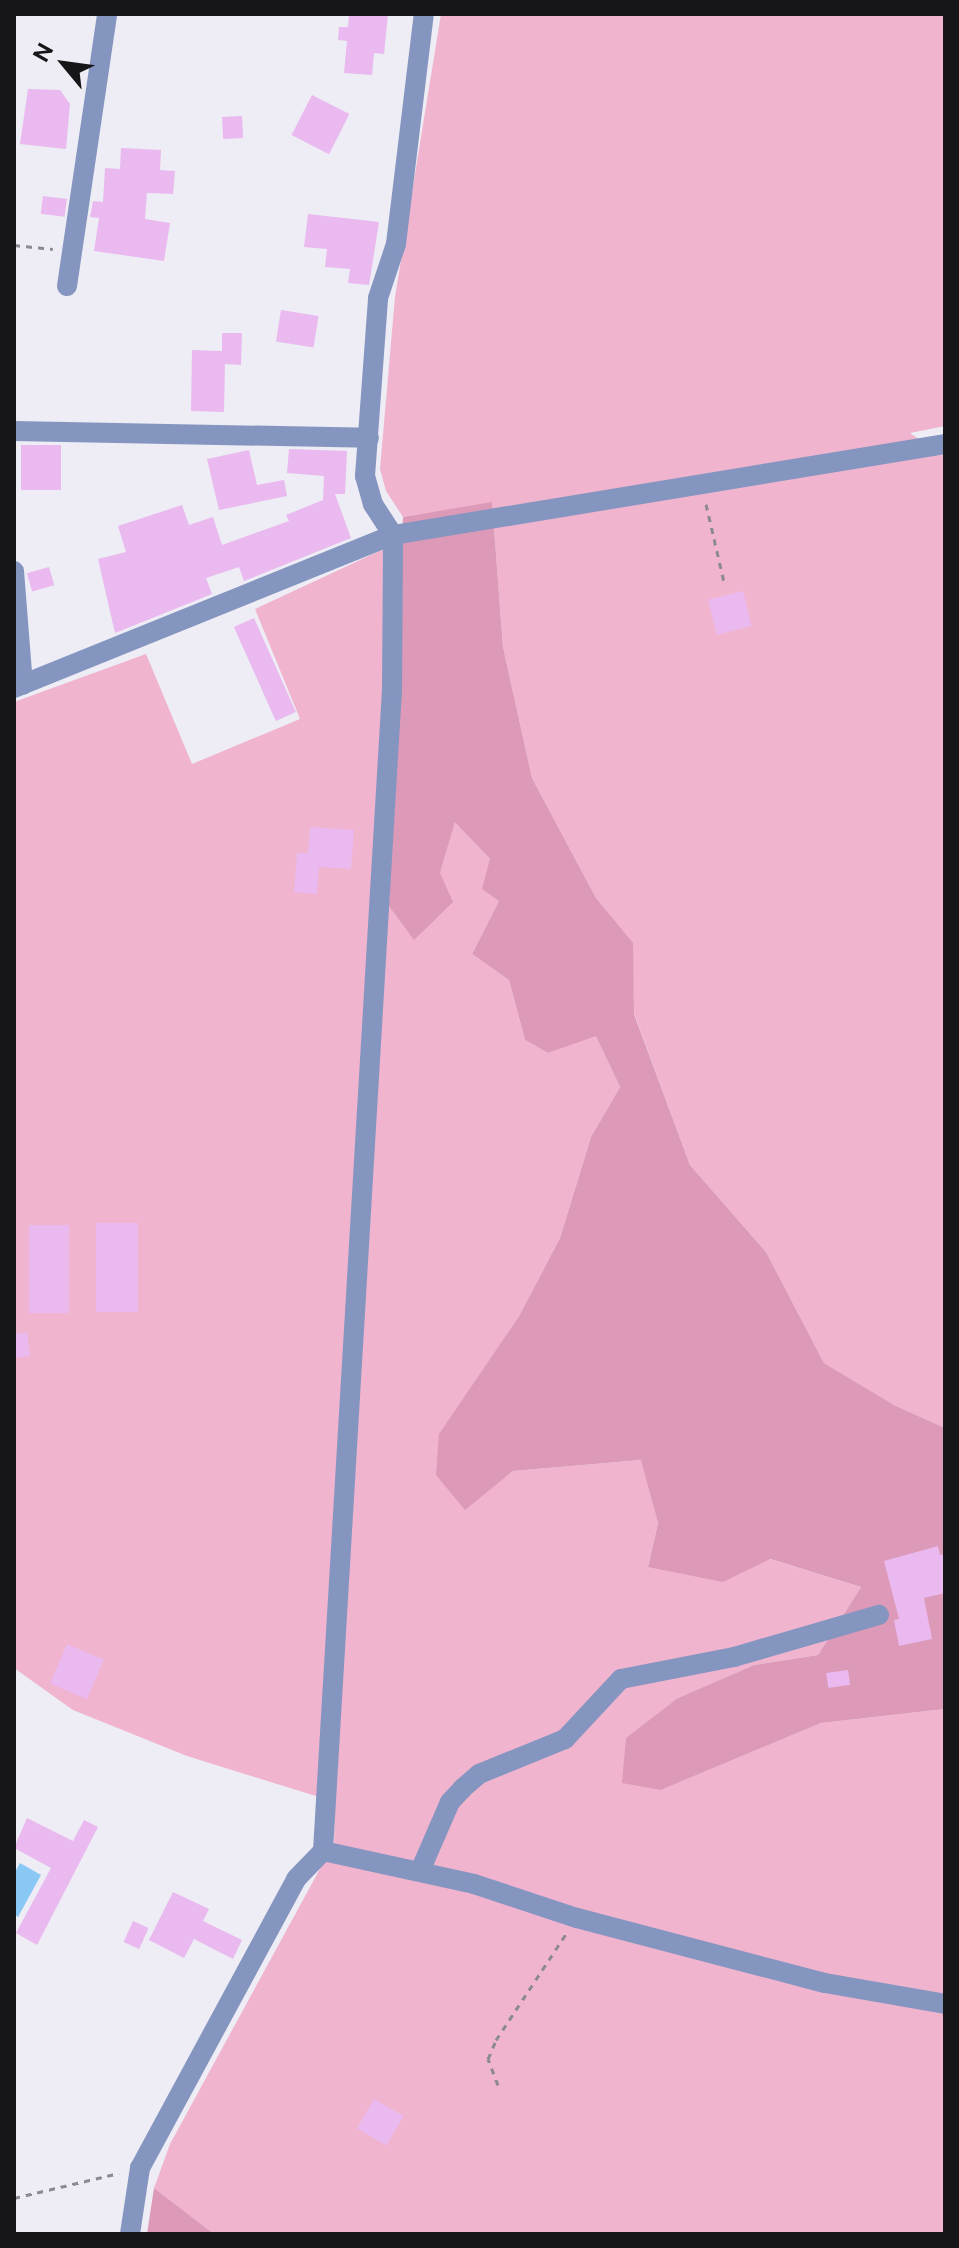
<!DOCTYPE html>
<style>
body{margin:0}
#map{position:relative;width:959px;height:2248px;overflow:hidden;background:#eeecf4;font-family:"Public Sans",sans-serif}
div>[style]{position:absolute}
[style*='--x']{left:calc(var(--x)*1px);top:calc(var(--y)*1px);width:calc(var(--w)*1px);rotate:calc(var(--a)*1deg)}
.green>*{inset:0;background:#f0b4cf}
.forest>*{inset:0;background:#dc99b8}
.water>*{inset:0;background:#89c8f5}
.building>*{inset:0;background:#e9b9ef;transform-origin:0 0}
.path>*{height:3px;margin-top:-1.5px;transform-origin:0;background:repeating-linear-gradient(90deg,#8c8a90 0 6px,transparent 0 12px)}
.minor>*{height:20px;margin:-10px;padding:0 10px;transform-origin:10px;border-radius:10px;background:#8495c0}
span{translate:-50% -50%;white-space:nowrap;text-align:center;line-height:1.15;-webkit-text-stroke:8px #eeecf4;paint-order:stroke}
.frame{position:absolute;inset:0;border:16px solid #161518;pointer-events:none}
.north{position:absolute;left:24px;top:24px;width:80px;height:80px;-webkit-text-stroke:6px #eeecf4;paint-order:stroke;rotate:299deg;font-size:22px;font-weight:700;line-height:32px;text-align:center;color:#161518}
.north::after{content:'';display:block;margin:auto;width:28px;height:36px;background:#161518;clip-path:polygon(50% 0,100% 100%,50% 72%,0 100%)}
</style>
<div id="map">
<div class="green">
<i style="clip-path:polygon(441px 14px,945px 14px,945px 426px,910px 433px,945px 457px,945px 1428px,896px 1406px,824px 1363px,766px 1252px,690px 1165px,634px 1013px,632px 943px,596px 898px,532px 778px,503px 647px,492px 503px,403px 517px,386px 491px,380px 469px,395px 297px)"></i>
<i style="clip-path:polygon(403px 540px,440px 873px,455px 821px,490px 859px,499px 901px,472px 954px,509px 980px,525px 1040px,548px 1053px,596px 1035px,620px 1087px,591px 1137px,560px 1238px,518px 1318px,465px 1509px,513px 1471px,642px 1460px,658px 1523px,648px 1566px,723px 1581px,769px 1559px,861px 1587px,818px 1655px,754px 1665px,678px 1698px,661px 1790px,821px 1723px,945px 1709px,945px 2234px,214px 2234px,154px 2188px,170px 2144px,334px 1843px,335px 1802px,187px 1756px,73px 1710px,14px 1668px,14px 702px,146px 654px,192px 764px,300px 719px,255px 609px)"></i>
</div>
<div class="forest">
<i style="clip-path:polygon(492px 502px,503px 647px,532px 778px,596px 898px,633px 943px,634px 1014px,690px 1165px,766px 1252px,824px 1363px,896px 1406px,945px 1428px,945px 1709px,821px 1723px,661px 1790px,622px 1783px,626px 1738px,678px 1698px,754px 1665px,818px 1655px,861px 1587px,770px 1559px,723px 1582px,648px 1567px,658px 1523px,641px 1460px,513px 1471px,465px 1510px,436px 1475px,439px 1434px,518px 1318px,560px 1238px,591px 1137px,620px 1087px,596px 1036px,548px 1053px,525px 1040px,509px 980px,472px 954px,499px 901px,482px 889px,490px 859px,455px 822px,440px 873px,453px 902px,414px 940px,389px 906px,403px 517px)"></i>
<i style="clip-path:polygon(154px 2188px,214px 2234px,147px 2234px)"></i>
</div>
<div class="water">
<i style="clip-path:polygon(20px 1863px,41px 1875px,18px 1917px,14px 1914px,14px 1874px)"></i>
</div>
<div class="building">
<i style="clip-path:polygon(349px 14px,388px 14px,384px 54px,374px 53px,372px 75px,344px 73px,347px 41px,338px 40px,339px 27px,348px 27px)"></i>
<i style="clip-path:polygon(28px 89px,60px 90px,70px 104px,66px 149px,20px 144px)"></i>
<i style="left:312px;top:95px;width:42px;height:45px;rotate:27deg"></i>
<i style="left:242px;top:116px;width:22px;height:20px;rotate:87deg"></i>
<i style="clip-path:polygon(121px 148px,161px 150px,160px 170px,175px 171px,173px 194px,147px 193px,145px 219px,170px 223px,164px 261px,94px 251px,99px 218px,90px 217px,93px 201px,103px 202px,105px 168px,120px 169px)"></i>
<i style="left:43px;top:196px;width:24px;height:18px;rotate:7deg"></i>
<i style="clip-path:polygon(308px 214px,379px 222px,369px 285px,348px 283px,350px 269px,325px 267px,327px 249px,304px 247px)"></i>
<i style="left:281px;top:310px;width:38px;height:32px;rotate:9deg"></i>
<i style="clip-path:polygon(222px 333px,242px 333px,241px 365px,225px 364px,224px 412px,191px 411px,192px 350px,222px 351px)"></i>
<i style="left:61px;top:445px;width:45px;height:40px;rotate:90deg"></i>
<i style="clip-path:polygon(289px 449px,347px 451px,345px 494px,335px 494px,351px 538px,244px 581px,239px 567px,206px 578px,212px 594px,115px 633px,98px 559px,126px 552px,118px 526px,182px 505px,189px 525px,213px 517px,222px 545px,289px 521px,286px 515px,323px 500px,324px 476px,287px 473px)"></i>
<i style="clip-path:polygon(249px 450px,257px 485px,284px 480px,287px 496px,219px 510px,207px 459px)"></i>
<i style="left:49px;top:567px;width:19px;height:23px;rotate:74deg"></i>
<i style="left:743px;top:591px;width:36px;height:36px;rotate:76deg"></i>
<i style="left:254px;top:618px;width:103px;height:22px;rotate:66deg"></i>
<i style="clip-path:polygon(310px 827px,354px 830px,351px 869px,319px 867px,317px 894px,294px 892px,297px 853px,308px 853px)"></i>
<i style="left:96px;top:1223px;width:42px;height:89px"></i>
<i style="left:29px;top:1225px;width:40px;height:88px"></i>
<i style="clip-path:polygon(27px 1332px,30px 1356px,14px 1358px,14px 1334px)"></i>
<i style="clip-path:polygon(938px 1546px,940px 1555px,945px 1554px,945px 1593px,924px 1598px,932px 1639px,899px 1646px,894px 1620px,899px 1619px,884px 1561px)"></i>
<i style="left:67px;top:1644px;width:40px;height:43px;rotate:23deg"></i>
<i style="left:848px;top:1670px;width:15px;height:22px;rotate:82deg"></i>
<i style="clip-path:polygon(27px 1818px,73px 1841px,84px 1820px,98px 1827px,37px 1945px,16px 1933px,51px 1868px,14px 1848px)"></i>
<i style="clip-path:polygon(173px 1892px,209px 1909px,203px 1921px,242px 1940px,233px 1959px,194px 1939px,184px 1958px,149px 1940px)"></i>
<i style="left:133px;top:1921px;width:17px;height:23px;rotate:24deg"></i>
<i style="left:374px;top:2099px;width:34px;height:34px;rotate:30deg"></i>
</div>
<div class="path">
<i style="--x:14;--y:245;--w:39;--a:6"></i>
<i style="--x:706;--y:504;--w:80;--a:77"></i>
<i style="--x:498;--y:2085;--w:28;--a:-111"></i>
<i style="--x:488;--y:2059;--w:21;--a:-67"></i>
<i style="--x:496;--y:2040;--w:127;--a:-56.6"></i>
<i style="--x:14;--y:2198;--w:108;--a:-13.4"></i>
</div>
<div class="minor">
<i style="--x:67;--y:286;--w:275;--a:-81.6"></i>
<i style="--x:14;--y:431;--w:355;--a:1.1"></i>
<i style="--x:14;--y:571;--w:114;--a:85.5"></i>
<i style="--x:14;--y:688;--w:409;--a:-22"></i>
<i style="--x:393;--y:535;--w:559;--a:-9.36"></i>
<i style="--x:323;--y:1851;--w:1162;--a:-86.6"></i>
<i style="--x:392;--y:691;--w:156;--a:-89.6"></i>
<i style="--x:393;--y:535;--w:37;--a:-123"></i>
<i style="--x:373;--y:504;--w:29;--a:-106"></i>
<i style="--x:365;--y:476;--w:178;--a:-85.8"></i>
<i style="--x:378;--y:298;--w:57;--a:-71.6"></i>
<i style="--x:396;--y:244;--w:232;--a:-83.1"></i>
<i style="--x:420;--y:1871;--w:75;--a:-66.5"></i>
<i style="--x:450;--y:1802;--w:19;--a:-47"></i>
<i style="--x:463;--y:1788;--w:21;--a:-41"></i>
<i style="--x:479;--y:1774;--w:93;--a:-22.1"></i>
<i style="--x:565;--y:1739;--w:82;--a:-47"></i>
<i style="--x:621;--y:1679;--w:115;--a:-11"></i>
<i style="--x:734;--y:1657;--w:151;--a:-16.2"></i>
<i style="--x:130;--y:2234;--w:67;--a:-81.4"></i>
<i style="--x:140;--y:2168;--w:328;--a:-61.6"></i>
<i style="--x:296;--y:1879;--w:39;--a:-46"></i>
<i style="--x:323;--y:1851;--w:155;--a:12.3"></i>
<i style="--x:474;--y:1884;--w:108;--a:18.3"></i>
<i style="--x:577;--y:1918;--w:256;--a:14.7"></i>
<i style="--x:825;--y:1983;--w:122;--a:9.9"></i>
</div>
<div class="frame"></div>
<div class="north">N</div>
</div>
